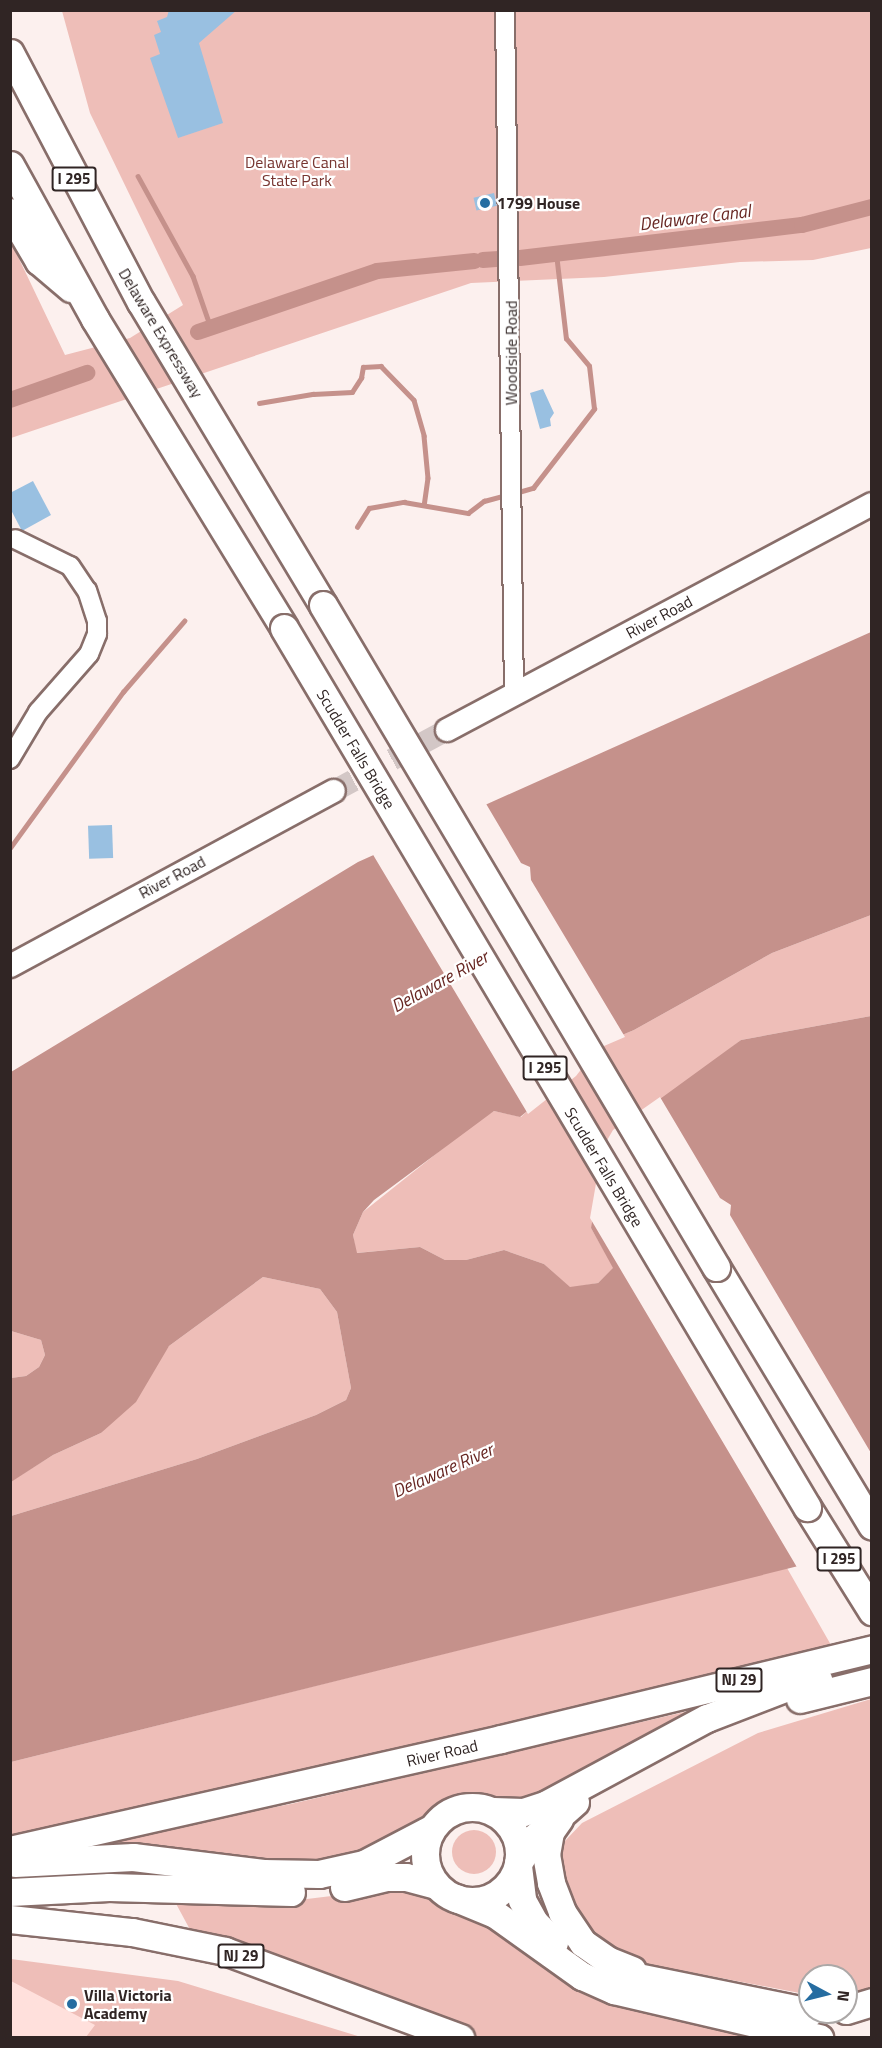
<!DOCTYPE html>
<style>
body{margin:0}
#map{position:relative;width:882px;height:2048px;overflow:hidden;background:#fcf0ee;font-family:"Titillium Web",sans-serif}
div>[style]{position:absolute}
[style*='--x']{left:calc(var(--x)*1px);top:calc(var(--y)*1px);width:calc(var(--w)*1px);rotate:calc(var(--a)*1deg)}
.built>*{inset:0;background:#ffe0dc}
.green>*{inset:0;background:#eebeb8}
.round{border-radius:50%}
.water>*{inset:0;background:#c5918b}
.pier>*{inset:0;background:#fcf0ee}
.stream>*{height:4.5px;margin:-2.25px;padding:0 2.25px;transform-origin:2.25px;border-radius:2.25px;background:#c5918b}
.canal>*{height:16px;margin:-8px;padding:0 8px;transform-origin:8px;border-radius:8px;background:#c5918b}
.building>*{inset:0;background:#99c0e1;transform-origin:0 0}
.major-tunnel>*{height:22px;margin-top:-11px;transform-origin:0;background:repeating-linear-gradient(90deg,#d3c7c6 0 22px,transparent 0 33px)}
.roads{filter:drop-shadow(2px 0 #886e6a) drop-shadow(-2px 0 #886e6a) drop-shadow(0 2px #886e6a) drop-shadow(0 -2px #886e6a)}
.minor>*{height:18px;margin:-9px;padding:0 9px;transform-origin:9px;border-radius:9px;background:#fff}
.major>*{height:22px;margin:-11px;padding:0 11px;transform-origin:11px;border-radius:11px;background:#fff}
.highway>*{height:27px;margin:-13.5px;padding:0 13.5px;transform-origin:13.5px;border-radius:13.5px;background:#fff}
.highway>.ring{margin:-13.5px;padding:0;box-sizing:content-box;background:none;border:27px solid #fff;border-radius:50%}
.bridges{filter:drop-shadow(2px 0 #886e6a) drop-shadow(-2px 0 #886e6a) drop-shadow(0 2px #886e6a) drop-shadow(0 -2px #886e6a)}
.highway-bridge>*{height:27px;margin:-13.5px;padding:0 13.5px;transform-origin:13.5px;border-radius:13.5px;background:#fff}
.dots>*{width:16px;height:16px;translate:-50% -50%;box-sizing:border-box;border:3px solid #fff;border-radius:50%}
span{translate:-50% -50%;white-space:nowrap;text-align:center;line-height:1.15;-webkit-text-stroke:4.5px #fff;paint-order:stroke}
.shield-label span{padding:2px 4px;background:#fff;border:2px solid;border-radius:4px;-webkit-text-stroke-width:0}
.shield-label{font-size:15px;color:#302524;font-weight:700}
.park-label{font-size:16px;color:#773530}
.poi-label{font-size:16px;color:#302524;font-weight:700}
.left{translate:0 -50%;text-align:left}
.street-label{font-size:16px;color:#302524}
.water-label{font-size:18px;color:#672622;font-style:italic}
.frame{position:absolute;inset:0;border:12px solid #302524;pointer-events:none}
.north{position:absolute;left:798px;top:1964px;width:60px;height:60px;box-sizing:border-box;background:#fff;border:2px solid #aca8a7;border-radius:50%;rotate:97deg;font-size:16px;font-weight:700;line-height:24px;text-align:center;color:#302524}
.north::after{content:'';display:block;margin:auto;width:21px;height:27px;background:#266da1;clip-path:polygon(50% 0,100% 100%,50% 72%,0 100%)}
</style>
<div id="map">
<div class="built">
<i style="clip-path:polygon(11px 1971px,256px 2037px,11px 2037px)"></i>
</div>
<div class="green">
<i style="clip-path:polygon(62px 11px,871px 11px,871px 248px,813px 260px,740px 262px,604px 277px,471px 283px,11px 438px,10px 240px,65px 355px,130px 338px,183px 305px,90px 113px)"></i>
<i style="clip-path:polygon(871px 915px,871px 1016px,741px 1040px,707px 1067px,591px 1228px,614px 1268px,598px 1283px,570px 1288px,544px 1264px,504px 1250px,466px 1260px,445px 1260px,420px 1247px,356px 1253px,353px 1235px,363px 1212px,476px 1122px,494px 1111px,521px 1117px,596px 1046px,634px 1030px,772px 953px)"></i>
<i style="clip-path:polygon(263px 1277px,320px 1289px,337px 1312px,351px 1388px,346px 1400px,316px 1415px,197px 1459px,11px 1516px,10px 1482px,53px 1455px,101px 1433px,169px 1346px)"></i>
<i style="clip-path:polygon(11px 1331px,41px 1340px,45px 1355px,39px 1367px,26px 1376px,11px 1378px)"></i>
<i style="clip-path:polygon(787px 1568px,831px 1645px,635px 1698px,296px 1771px,11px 1840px,11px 1762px)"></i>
<i style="clip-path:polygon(871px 1699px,872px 1989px,846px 1996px,846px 1976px,810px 1976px,810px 1995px,647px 1964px,613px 1952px,588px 1933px,564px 1898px,558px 1864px,565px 1841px,582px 1823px,758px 1733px)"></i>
<i style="clip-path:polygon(710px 1706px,545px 1797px,495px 1803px,468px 1798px,451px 1803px,422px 1824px,331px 1865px,101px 1846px,92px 1841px,291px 1804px)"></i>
<i class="round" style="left:452px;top:1830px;width:44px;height:44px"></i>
<i style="clip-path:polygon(413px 1886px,498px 1924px,560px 1975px,618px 2005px,757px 2037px,477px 2037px,315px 1975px,194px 1937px,174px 1900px,307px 1899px)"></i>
<i style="clip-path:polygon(11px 1959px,178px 1981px,361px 2037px,86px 2037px,95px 2025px,11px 1981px)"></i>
</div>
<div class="water">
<i style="clip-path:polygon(871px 632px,871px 915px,772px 953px,634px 1030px,596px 1046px,574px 1073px,520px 1117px,494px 1111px,374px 1200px,363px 1212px,353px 1235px,357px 1253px,420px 1247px,445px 1260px,466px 1260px,504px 1250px,544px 1264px,570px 1287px,598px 1283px,613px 1268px,591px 1228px,605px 1150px,616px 1131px,741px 1040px,871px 1016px,871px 1548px,11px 1762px,11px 1516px,197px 1459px,316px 1415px,346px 1400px,351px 1388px,337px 1312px,320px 1289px,263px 1277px,169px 1346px,136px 1402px,101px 1433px,53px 1455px,11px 1482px,11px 1378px,26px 1376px,39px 1367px,45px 1355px,41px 1340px,11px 1331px,11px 1072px,358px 862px)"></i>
</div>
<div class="pier">
<i style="clip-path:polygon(485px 802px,521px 863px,530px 867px,531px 880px,625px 1037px,597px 1049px,576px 1076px,528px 1114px,372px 853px)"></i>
<i style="clip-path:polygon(660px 1097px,720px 1198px,731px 1205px,730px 1215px,871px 1453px,872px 1551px,798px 1569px,590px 1218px,602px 1149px,613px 1130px)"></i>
</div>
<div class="stream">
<i style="--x:138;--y:176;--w:114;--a:61.2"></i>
<i style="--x:193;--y:276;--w:55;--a:70.9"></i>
<i style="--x:259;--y:403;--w:55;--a:-9.5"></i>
<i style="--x:313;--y:394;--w:39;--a:-3"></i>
<i style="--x:352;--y:392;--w:17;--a:-57"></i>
<i style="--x:361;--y:378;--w:11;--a:-80"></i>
<i style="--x:363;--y:367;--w:18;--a:-3"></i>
<i style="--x:381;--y:366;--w:47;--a:45.9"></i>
<i style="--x:414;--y:400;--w:37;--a:74"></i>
<i style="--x:424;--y:436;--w:42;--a:84.6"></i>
<i style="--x:428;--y:478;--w:27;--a:98"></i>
<i style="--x:515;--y:493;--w:19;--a:-16"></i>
<i style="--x:533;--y:488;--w:100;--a:-52.3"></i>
<i style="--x:594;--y:409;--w:43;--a:-96.6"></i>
<i style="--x:589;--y:366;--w:35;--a:-130"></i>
<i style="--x:566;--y:339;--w:86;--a:-96.7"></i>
<i style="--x:357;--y:527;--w:22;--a:-58"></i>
<i style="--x:369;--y:508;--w:36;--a:-10"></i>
<i style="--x:404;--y:502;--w:65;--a:9.8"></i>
<i style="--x:468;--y:513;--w:20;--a:-37"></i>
<i style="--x:484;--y:501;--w:24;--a:-15"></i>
<i style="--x:10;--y:848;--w:193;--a:-54.1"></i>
<i style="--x:123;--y:692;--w:94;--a:-49.3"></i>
</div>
<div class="canal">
<i style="--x:520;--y:258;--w:284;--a:-6.7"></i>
<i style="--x:802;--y:225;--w:72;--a:-14.4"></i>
<i style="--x:483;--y:260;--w:16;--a:-4"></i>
<i style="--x:198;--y:332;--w:189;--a:-18.8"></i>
<i style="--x:377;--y:271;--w:98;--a:-5.9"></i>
<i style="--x:10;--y:400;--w:82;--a:-19.3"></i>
</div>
<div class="building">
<i style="clip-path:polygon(169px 10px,237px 10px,199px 43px,223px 123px,178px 138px,150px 58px,160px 54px,154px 35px,161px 32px,157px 21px,167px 17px)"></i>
<i style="left:494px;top:193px;width:13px;height:21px;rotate:77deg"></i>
<i style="clip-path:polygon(543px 389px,554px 413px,550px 419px,551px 426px,540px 429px,530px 393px)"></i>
<i style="clip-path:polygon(33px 481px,51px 515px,22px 531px,10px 508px,10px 493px)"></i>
<i style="left:112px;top:825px;width:33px;height:24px;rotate:88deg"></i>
</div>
<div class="major-tunnel">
<i style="--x:334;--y:791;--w:128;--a:-28.4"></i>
</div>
<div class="roads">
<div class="minor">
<i style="--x:505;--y:10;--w:685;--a:89.25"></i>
<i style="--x:10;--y:759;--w:55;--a:-59.2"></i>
<i style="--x:38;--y:712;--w:77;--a:-48.7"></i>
<i style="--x:89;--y:654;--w:22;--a:-68"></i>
<i style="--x:97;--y:634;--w:13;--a:-90"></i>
<i style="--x:97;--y:621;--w:32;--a:-108"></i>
<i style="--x:87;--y:591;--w:30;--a:-124"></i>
<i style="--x:70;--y:566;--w:61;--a:-153.9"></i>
</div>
<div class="major">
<i style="--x:447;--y:730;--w:481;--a:-28"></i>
<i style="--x:10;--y:966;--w:368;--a:-28.4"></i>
</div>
<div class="highway">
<i style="--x:10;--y:53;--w:281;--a:62.3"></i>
<i style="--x:141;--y:302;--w:353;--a:59"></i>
<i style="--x:10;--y:165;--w:176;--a:61.1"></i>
<i style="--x:95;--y:319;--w:362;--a:58.5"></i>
<i style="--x:10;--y:212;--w:57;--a:59.4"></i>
<i style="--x:39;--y:261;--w:42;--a:40.2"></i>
<i style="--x:716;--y:1267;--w:302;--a:58.9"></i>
<i style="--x:807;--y:1507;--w:123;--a:58"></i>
<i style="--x:800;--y:1699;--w:74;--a:-14"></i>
<i class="ring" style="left:425px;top:1807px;width:67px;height:67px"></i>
<i style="--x:493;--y:1811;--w:30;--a:2"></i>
<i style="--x:523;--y:1812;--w:25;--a:-18"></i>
<i style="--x:547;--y:1804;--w:182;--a:-28.3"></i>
<i style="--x:707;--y:1718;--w:89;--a:-21.1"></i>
<i style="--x:790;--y:1686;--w:29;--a:-12"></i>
<i style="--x:559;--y:1819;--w:16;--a:125"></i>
<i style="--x:550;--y:1832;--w:22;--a:100"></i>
<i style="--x:546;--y:1854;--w:29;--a:80"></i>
<i style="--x:551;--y:1883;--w:31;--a:69"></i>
<i style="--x:562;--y:1912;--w:37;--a:56"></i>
<i style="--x:583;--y:1943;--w:29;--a:35"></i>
<i style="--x:607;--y:1960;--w:27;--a:22"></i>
<i style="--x:10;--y:1850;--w:503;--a:-12.74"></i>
<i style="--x:501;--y:1739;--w:382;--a:-13.6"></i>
<i style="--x:15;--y:1863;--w:118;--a:-2.9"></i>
<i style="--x:133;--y:1857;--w:131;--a:7"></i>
<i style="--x:263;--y:1873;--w:56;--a:1"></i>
<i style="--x:319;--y:1874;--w:46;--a:-12.5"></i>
<i style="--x:364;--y:1864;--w:76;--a:-27.6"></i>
<i style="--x:518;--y:1863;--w:28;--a:-58"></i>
<i style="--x:533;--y:1839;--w:56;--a:-41.4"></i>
<i style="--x:518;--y:1866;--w:34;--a:83"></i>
<i style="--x:522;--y:1900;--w:26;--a:61"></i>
<i style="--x:535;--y:1923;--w:27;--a:45"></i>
<i style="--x:344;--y:1887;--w:43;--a:-13.4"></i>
<i style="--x:386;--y:1877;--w:20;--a:0"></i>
<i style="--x:406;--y:1877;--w:31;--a:15"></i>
<i style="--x:10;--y:1892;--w:99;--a:-2.9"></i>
<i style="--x:109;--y:1887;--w:182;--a:1.6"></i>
<i style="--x:456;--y:1898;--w:42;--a:22.3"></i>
<i style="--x:495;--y:1914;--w:107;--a:35.5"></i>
<i style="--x:582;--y:1976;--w:35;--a:24"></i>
<i style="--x:614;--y:1990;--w:211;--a:13.2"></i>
<i style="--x:10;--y:1919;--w:123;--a:6.1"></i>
<i style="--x:132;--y:1932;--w:95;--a:11.5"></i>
<i style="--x:225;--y:1951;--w:251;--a:20.3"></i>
<i style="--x:608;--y:1971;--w:206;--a:11.5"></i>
<i style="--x:846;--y:2010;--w:27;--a:-17"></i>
</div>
</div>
<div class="bridges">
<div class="highway-bridge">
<i style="--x:323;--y:605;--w:770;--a:59.3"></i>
<i style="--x:284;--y:628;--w:1023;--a:59.25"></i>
</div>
</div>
<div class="dots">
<i style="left:485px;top:203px;background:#266da1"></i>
<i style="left:72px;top:2004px;background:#266da1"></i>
</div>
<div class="shield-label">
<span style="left:74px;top:179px">I 295</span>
<span style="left:545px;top:1068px">I 295</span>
<span style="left:839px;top:1559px">I 295</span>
<span style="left:739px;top:1680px">NJ 29</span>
<span style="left:241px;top:1956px">NJ 29</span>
</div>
<div class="park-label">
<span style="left:297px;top:171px">Delaware Canal<br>State Park</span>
</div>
<div class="poi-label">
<span class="left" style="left:497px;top:203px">1799 House</span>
<span class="left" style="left:84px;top:2004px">Villa Victoria<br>Academy</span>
</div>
<div class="street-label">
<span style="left:161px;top:333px;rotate:59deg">Delaware Expressway</span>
<span style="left:511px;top:353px;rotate:-90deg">Woodside Road</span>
<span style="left:659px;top:617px;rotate:-28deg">River Road</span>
<span style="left:356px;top:749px;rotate:59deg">Scudder Falls Bridge</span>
<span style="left:172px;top:877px;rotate:-28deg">River Road</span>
<span style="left:604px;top:1167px;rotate:59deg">Scudder Falls Bridge</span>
<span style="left:442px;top:1753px;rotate:-13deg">River Road</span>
</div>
<div class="water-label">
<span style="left:695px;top:218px;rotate:-7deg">Delaware Canal</span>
<span style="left:440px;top:982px;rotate:-29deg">Delaware River</span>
<span style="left:443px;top:1471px;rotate:-24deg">Delaware River</span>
</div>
<div class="frame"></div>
<div class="north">N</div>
</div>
